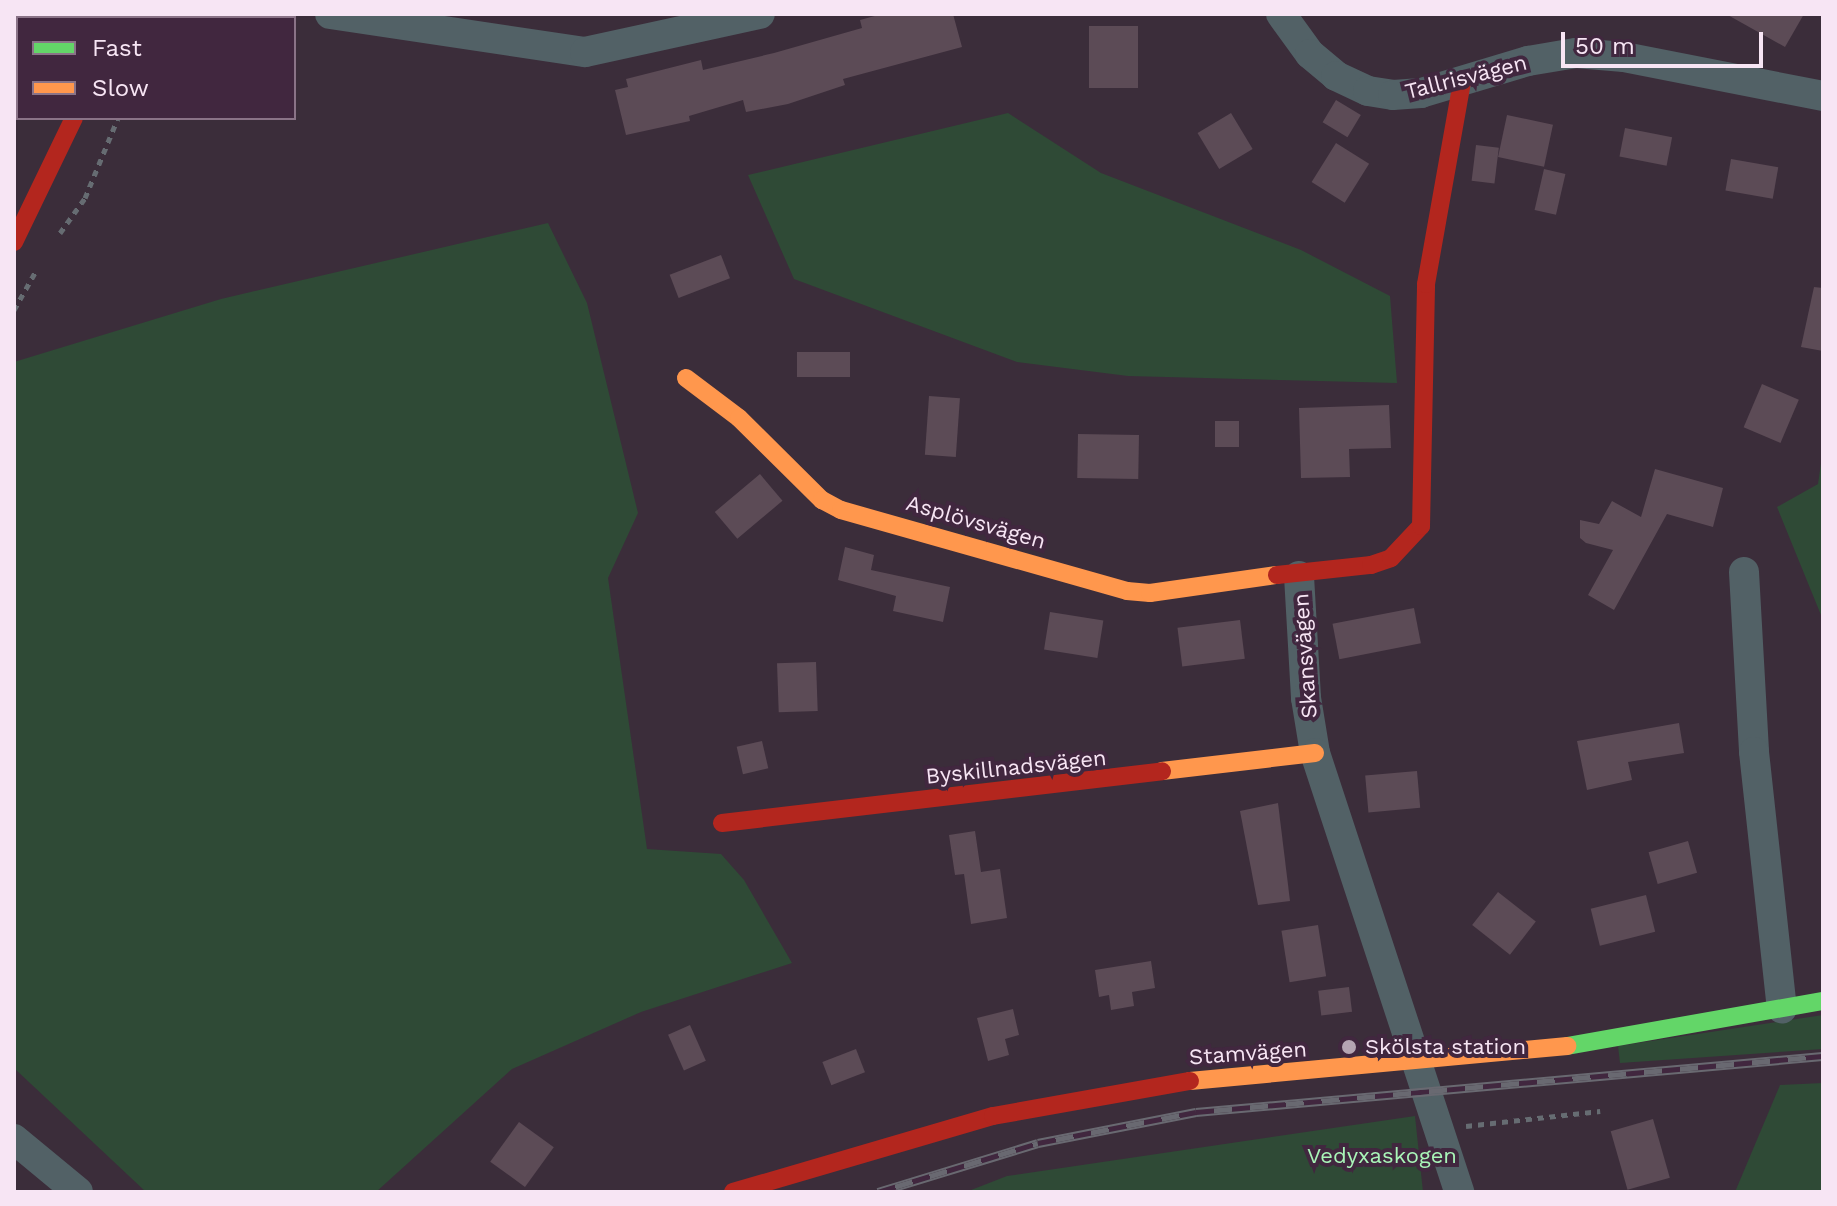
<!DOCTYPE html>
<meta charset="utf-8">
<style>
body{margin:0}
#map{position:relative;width:1837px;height:1206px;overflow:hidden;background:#3b2d3a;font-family:"Work Sans",sans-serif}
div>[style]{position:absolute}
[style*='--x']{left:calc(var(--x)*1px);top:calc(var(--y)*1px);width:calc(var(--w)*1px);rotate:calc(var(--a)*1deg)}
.green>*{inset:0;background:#2f4a36}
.building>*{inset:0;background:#5c4b56;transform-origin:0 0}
.path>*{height:5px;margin-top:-2.5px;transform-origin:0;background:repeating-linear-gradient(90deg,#666c72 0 6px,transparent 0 12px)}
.street>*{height:30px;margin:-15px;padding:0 15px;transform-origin:15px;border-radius:15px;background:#526166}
.fast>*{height:18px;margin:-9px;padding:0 9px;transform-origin:9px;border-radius:9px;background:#63d668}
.slow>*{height:18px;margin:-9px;padding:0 9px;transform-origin:9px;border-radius:9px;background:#ff974d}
.jam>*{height:18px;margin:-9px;padding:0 9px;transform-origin:9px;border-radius:9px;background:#b3261e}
.rail>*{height:9px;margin-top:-4.5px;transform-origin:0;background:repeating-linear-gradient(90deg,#41273f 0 18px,#696971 0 36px);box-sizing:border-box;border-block:2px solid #696971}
.dots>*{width:22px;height:22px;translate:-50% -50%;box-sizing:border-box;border:4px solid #41273f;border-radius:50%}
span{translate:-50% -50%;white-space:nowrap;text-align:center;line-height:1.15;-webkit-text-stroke:8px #41273f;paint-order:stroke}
.street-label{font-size:22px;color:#f7e5f4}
.poi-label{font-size:22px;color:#f7e5f4}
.left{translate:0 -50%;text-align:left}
.park-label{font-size:22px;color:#a9f5b8}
.frame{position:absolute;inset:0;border:16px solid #f7e5f4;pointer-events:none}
.legend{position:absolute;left:16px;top:16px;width:280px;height:104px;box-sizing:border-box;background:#41273f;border:2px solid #8a7387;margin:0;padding:10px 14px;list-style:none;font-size:24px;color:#f7e5f4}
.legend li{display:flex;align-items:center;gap:16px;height:40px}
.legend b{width:40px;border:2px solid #8a7387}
.scale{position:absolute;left:1561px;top:32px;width:202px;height:36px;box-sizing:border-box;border:4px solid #f7e5f4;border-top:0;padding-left:10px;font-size:24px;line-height:28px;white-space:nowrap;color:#f7e5f4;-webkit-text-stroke:6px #41273f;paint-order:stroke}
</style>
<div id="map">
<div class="green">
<i style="clip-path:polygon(1008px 113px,1101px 173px,1301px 250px,1390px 296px,1397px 383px,1128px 376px,1017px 362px,794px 279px,748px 175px)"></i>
<i style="clip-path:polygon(548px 223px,587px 303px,638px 513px,608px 578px,647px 849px,721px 854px,744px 880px,792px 963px,641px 1012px,512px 1069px,376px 1192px,146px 1192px,14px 1068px,14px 362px,221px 299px)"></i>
<i style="clip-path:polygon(1823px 449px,1823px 620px,1777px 507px,1818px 484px)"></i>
<i style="clip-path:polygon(1823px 1015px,1823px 1049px,1620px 1063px,1618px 1046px)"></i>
<i style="clip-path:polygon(1823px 1083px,1823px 1192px,1735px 1192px,1780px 1085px)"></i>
<i style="clip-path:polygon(1415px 1116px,1423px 1192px,966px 1192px,1007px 1176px)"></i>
</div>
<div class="building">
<i style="clip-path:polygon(882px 14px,953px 14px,962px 47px,843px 79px,845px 85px,788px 104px,746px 112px,743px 100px,689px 116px,690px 121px,626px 135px,615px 90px,628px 87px,626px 79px,701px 60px,703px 70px,774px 53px,862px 28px,860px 20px)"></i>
<i style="clip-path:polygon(1726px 14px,1804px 14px,1785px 47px)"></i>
<i style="left:1089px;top:26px;width:49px;height:62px"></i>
<i style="left:1336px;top:100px;width:29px;height:26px;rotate:31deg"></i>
<i style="left:1231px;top:113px;width:42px;height:39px;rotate:59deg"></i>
<i style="left:1507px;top:115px;width:47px;height:43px;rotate:12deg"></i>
<i style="left:1625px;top:128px;width:48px;height:29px;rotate:11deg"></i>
<i style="left:1336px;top:143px;width:39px;height:46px;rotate:32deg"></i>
<i style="left:1476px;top:145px;width:23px;height:36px;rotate:7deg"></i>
<i style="left:1731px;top:159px;width:48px;height:32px;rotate:10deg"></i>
<i style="left:1544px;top:169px;width:22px;height:42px;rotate:13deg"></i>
<i style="left:721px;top:255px;width:25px;height:55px;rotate:69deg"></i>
<i style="clip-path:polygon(1814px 287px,1823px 288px,1823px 351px,1801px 347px)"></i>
<i style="left:797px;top:352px;width:53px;height:25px"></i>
<i style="left:1762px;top:384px;width:40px;height:47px;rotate:23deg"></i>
<i style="left:929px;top:396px;width:31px;height:59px;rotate:4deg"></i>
<i style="clip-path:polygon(1389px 405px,1391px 448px,1349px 449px,1350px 477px,1301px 478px,1299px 408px)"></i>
<i style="left:1215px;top:421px;width:24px;height:26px"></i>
<i style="left:1078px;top:434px;width:61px;height:44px;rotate:1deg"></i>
<i style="clip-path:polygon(1655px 469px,1723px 488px,1713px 527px,1667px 514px,1614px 610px,1588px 595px,1613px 550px,1586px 543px,1580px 538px,1580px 520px,1599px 524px,1612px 501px,1641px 517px)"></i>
<i style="left:760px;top:474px;width:35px;height:59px;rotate:50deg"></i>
<i style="clip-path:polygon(845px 547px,874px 555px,871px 570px,950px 587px,943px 622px,893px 611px,896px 596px,838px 580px)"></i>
<i style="left:1414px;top:608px;width:36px;height:83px;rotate:79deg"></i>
<i style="left:1050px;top:612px;width:54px;height:38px;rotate:9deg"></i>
<i style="left:1240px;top:620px;width:39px;height:63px;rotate:83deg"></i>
<i style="left:816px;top:662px;width:49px;height:39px;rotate:88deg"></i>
<i style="clip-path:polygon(1679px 723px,1684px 753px,1628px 762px,1632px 780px,1587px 790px,1577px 741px)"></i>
<i style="left:762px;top:741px;width:28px;height:26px;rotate:77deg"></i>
<i style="left:1417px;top:771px;width:37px;height:52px;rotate:85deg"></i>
<i style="clip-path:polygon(1278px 803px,1290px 901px,1258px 905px,1240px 811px)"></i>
<i style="clip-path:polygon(975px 831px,981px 872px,1000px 869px,1007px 918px,971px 924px,964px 874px,955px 875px,949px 835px)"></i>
<i style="left:1688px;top:841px;width:33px;height:41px;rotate:74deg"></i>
<i style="left:1498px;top:892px;width:48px;height:42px;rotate:38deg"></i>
<i style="left:1646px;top:895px;width:38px;height:57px;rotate:76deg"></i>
<i style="left:1318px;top:925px;width:52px;height:37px;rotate:81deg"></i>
<i style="clip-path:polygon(1151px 961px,1155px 988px,1132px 992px,1134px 1006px,1111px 1010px,1109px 995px,1099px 997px,1095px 970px)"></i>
<i style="left:1349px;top:987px;width:25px;height:31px;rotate:83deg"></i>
<i style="clip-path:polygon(1013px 1009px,1019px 1035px,1005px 1039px,1009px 1055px,988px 1061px,977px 1018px)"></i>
<i style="left:690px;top:1025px;width:39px;height:24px;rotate:66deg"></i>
<i style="left:856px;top:1049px;width:25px;height:36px;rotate:69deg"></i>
<i style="left:1653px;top:1119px;width:61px;height:44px;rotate:74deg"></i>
<i style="left:519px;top:1122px;width:43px;height:49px;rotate:36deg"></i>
</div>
<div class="path">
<i style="--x:60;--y:233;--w:43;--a:-54.5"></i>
<i style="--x:85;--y:198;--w:87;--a:-67.6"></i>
<i style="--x:14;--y:310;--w:47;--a:-60.7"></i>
<i style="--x:1466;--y:1126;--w:135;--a:-6.4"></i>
</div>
<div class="street">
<i style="--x:330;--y:14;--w:258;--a:8.5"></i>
<i style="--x:585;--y:52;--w:179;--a:-12.3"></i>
<i style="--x:1281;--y:14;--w:49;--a:54.1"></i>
<i style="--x:1310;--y:54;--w:34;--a:40"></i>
<i style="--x:1336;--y:76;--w:35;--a:25"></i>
<i style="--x:1368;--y:91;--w:25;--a:9"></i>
<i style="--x:1393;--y:95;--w:28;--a:-4"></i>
<i style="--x:1421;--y:93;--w:112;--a:-16.7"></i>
<i style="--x:1528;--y:61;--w:49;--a:-9.5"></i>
<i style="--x:1576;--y:53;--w:48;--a:4.8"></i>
<i style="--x:1624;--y:57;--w:203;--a:11.1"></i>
<i style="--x:1744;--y:572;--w:180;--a:86.8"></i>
<i style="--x:1754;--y:752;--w:258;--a:83.8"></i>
<i style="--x:1299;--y:576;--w:122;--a:86.7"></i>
<i style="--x:1306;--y:698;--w:56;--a:80.7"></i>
<i style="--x:1315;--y:753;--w:462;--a:71.8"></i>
<i style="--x:14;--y:1139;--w:83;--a:39.6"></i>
</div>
<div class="fast">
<i style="--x:1567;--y:1046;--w:260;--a:-10"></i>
</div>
<div class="slow">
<i style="--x:686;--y:378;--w:66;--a:37"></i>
<i style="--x:739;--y:418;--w:117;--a:44.7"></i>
<i style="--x:822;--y:500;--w:21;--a:28"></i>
<i style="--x:841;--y:510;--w:297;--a:15.8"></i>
<i style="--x:1127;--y:591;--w:23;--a:5"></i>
<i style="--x:1150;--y:593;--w:128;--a:-8.1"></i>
<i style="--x:1162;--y:771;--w:154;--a:-6.7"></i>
<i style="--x:1190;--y:1081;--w:379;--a:-5.3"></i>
</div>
<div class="jam">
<i style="--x:111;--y:18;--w:4;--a:-63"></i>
<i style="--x:14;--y:242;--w:138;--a:-64.2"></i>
<i style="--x:1277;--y:575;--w:95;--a:-6.1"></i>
<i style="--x:1371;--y:565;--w:21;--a:-19"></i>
<i style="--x:1391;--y:558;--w:44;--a:-46.8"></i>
<i style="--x:1421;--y:526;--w:242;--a:-88.8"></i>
<i style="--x:1426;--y:284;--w:206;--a:-79.9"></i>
<i style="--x:722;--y:823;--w:443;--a:-6.7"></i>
<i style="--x:733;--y:1192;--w:271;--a:-16.3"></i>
<i style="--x:993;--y:1116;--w:200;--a:-10.1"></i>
</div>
<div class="rail">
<i style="--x:878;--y:1192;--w:167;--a:-17"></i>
<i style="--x:1038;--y:1143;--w:161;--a:-11.1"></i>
<i style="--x:1196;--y:1112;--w:629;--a:-5.1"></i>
</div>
<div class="dots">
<i style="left:1349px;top:1047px;background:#b5a5b3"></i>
</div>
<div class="street-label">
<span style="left:1466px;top:77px;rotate:-14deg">Tallrisvägen</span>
<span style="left:976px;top:522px;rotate:16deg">Asplövsvägen</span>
<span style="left:1305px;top:656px;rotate:-94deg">Skansvägen</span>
<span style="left:1016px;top:767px;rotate:-6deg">Byskillnadsvägen</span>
<span style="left:1248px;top:1053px;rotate:-4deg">Stamvägen</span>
</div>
<div class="poi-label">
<span class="left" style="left:1365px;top:1047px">Skölsta station</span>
</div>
<div class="park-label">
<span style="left:1382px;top:1156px">Vedyxaskogen</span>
</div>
<div class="frame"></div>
<ul class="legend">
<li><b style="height:10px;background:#63d668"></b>Fast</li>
<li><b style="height:10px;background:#ff974d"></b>Slow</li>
</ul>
<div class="scale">50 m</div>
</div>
